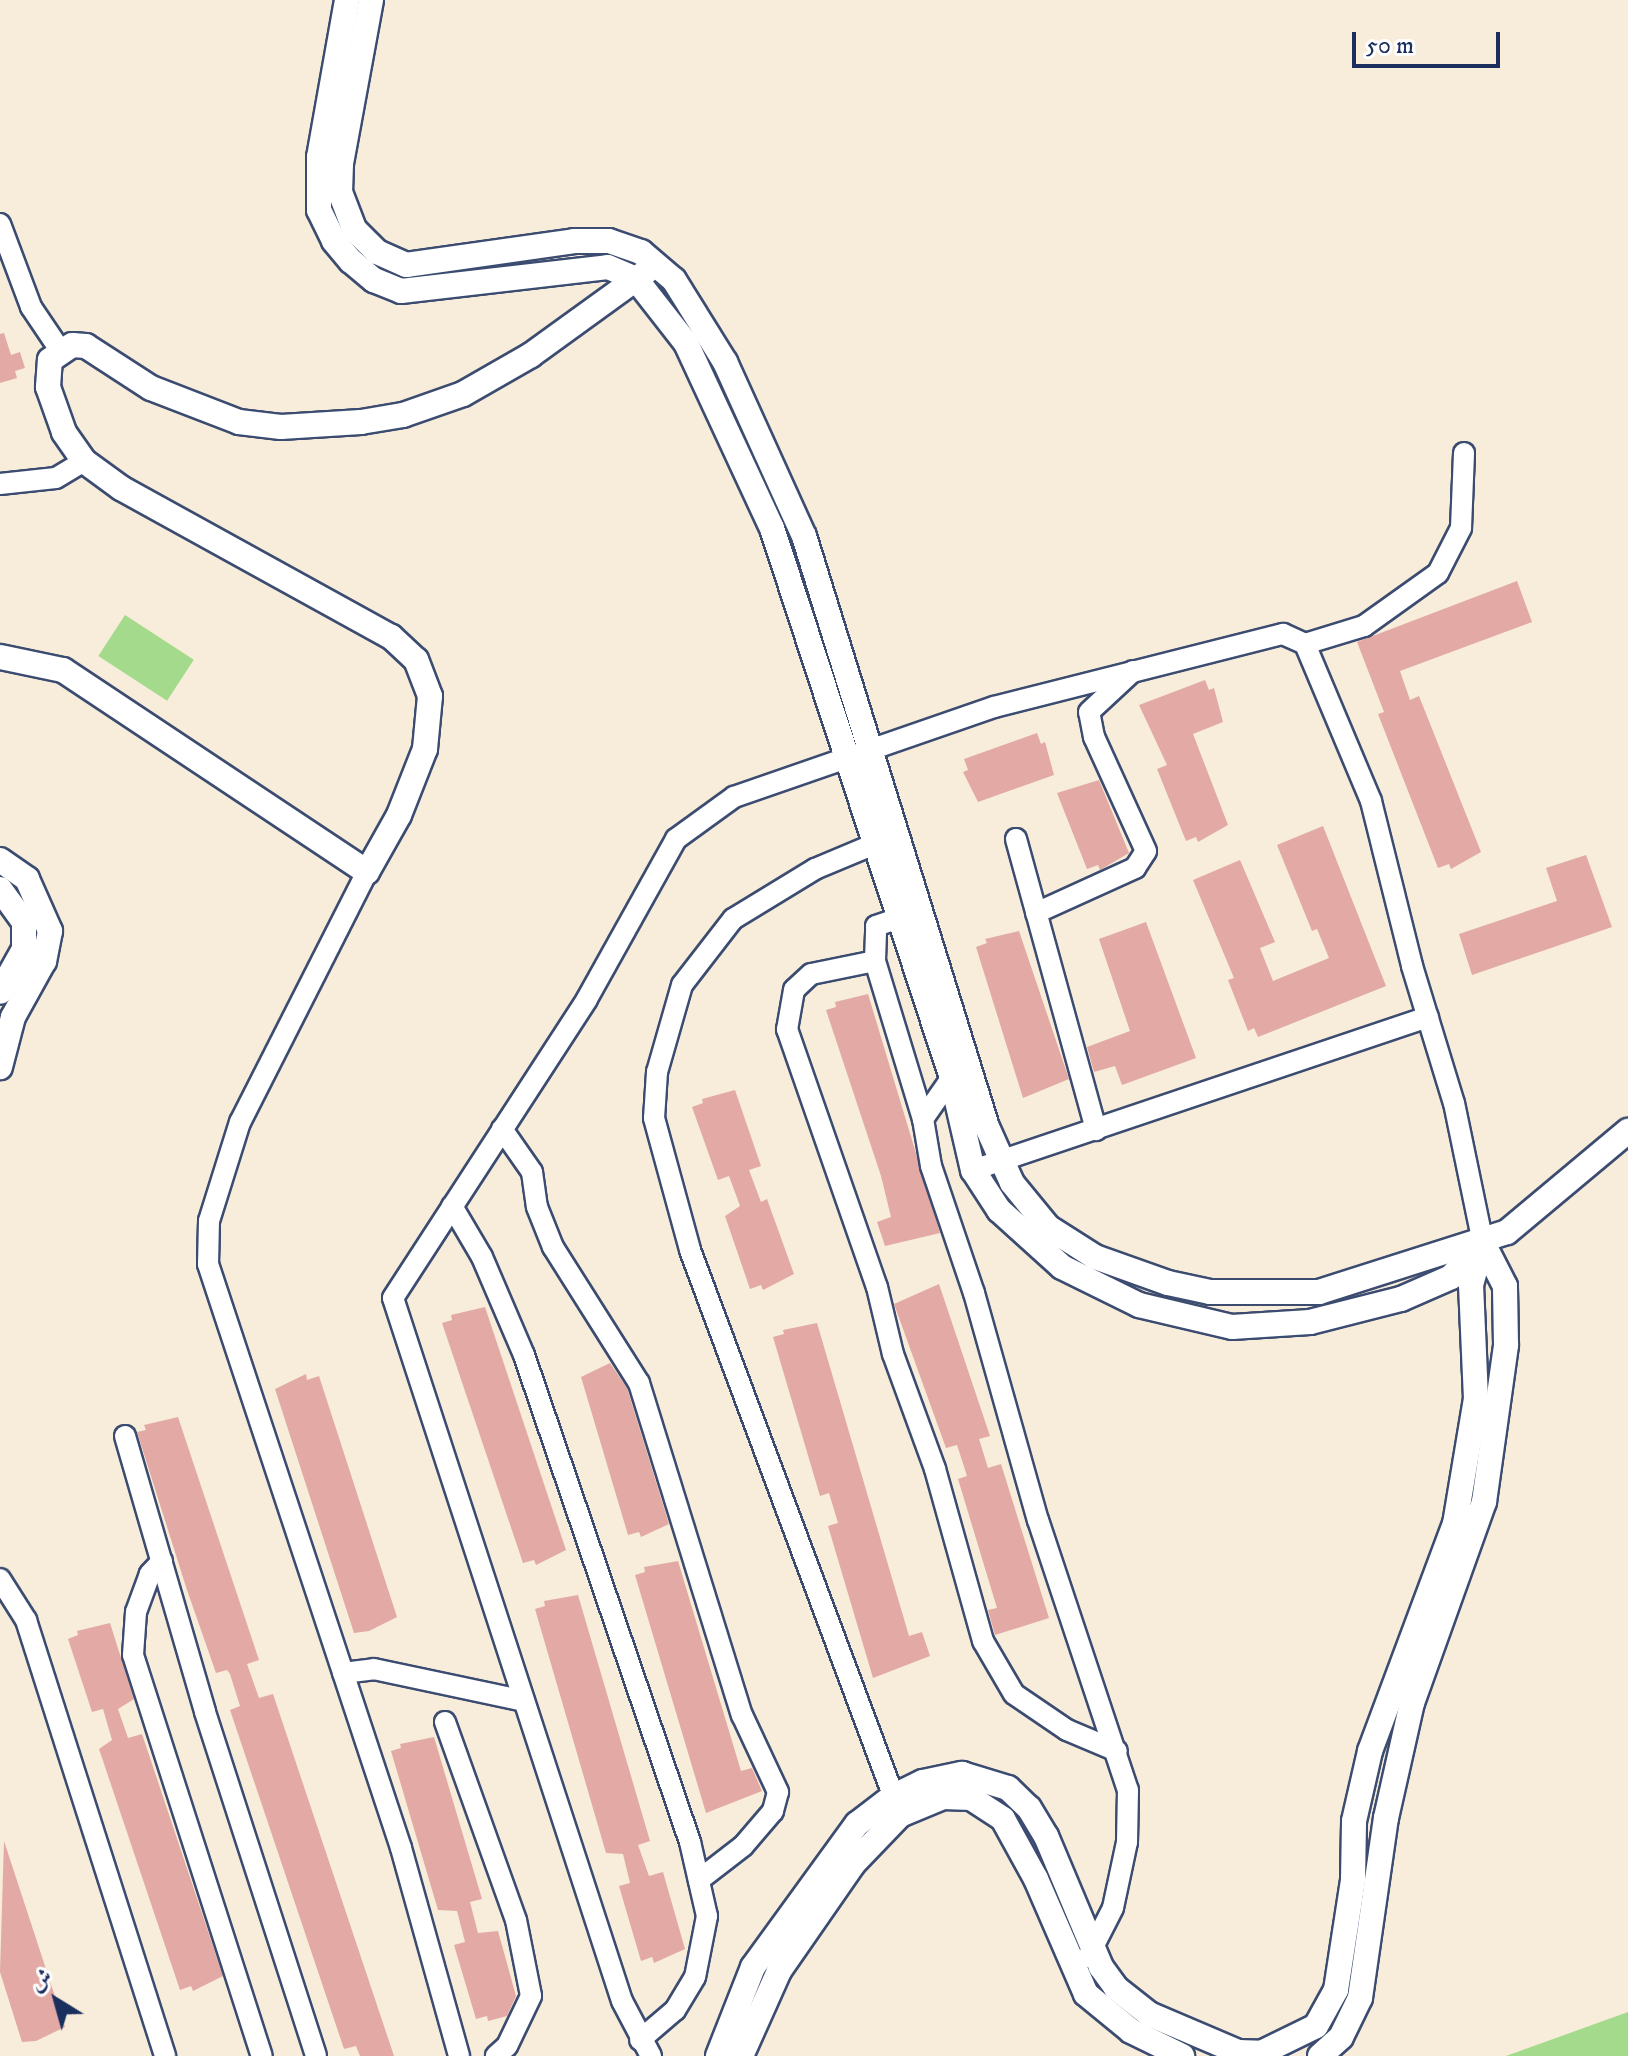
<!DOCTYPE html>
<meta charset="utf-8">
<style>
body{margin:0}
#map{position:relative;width:1628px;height:2056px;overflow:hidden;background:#f7edda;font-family:"IM FELL DW Pica",Amiri,serif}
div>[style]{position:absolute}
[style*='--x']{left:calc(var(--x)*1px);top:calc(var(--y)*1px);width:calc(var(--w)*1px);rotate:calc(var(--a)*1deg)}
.green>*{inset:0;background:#a4da8b;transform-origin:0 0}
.building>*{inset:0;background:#e3a9a5}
.roads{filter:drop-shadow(2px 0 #3c4c71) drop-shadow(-2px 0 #3c4c71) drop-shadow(0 2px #3c4c71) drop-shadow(0 -2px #3c4c71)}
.minor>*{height:20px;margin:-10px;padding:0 10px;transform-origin:10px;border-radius:10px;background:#fff}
.tertiary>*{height:24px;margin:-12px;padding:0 12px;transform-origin:12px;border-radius:12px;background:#fff}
span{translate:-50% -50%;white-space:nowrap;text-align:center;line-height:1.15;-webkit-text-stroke:6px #fff;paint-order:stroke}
.north{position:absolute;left:16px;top:1960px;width:80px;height:80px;-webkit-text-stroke:6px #fff;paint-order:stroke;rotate:323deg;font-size:22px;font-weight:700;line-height:32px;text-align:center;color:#1b2f5e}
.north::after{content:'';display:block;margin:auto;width:28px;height:36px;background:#1b2f5e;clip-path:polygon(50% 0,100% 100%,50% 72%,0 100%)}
.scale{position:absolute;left:1352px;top:32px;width:148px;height:36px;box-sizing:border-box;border:4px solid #1b2f5e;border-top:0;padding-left:10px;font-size:24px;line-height:28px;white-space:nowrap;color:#1b2f5e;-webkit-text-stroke:6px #fff;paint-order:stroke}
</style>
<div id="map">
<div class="green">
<i style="left:125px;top:615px;width:82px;height:49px;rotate:33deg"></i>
<i style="clip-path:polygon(1628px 2012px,1628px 2056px,1506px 2056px)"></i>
</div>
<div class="building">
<i style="clip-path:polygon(4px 333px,11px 355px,20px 352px,25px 368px,15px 371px,17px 378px,0 383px,0 334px)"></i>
<i style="clip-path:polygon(1517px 581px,1532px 622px,1400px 671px,1410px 700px,1419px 696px,1481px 852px,1451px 869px,1449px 864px,1438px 868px,1378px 714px,1384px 712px,1357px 642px)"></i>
<i style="clip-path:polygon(1205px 680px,1209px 690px,1214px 688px,1223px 722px,1193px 734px,1228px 825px,1198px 842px,1196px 837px,1186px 841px,1157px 769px,1167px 765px,1139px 705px)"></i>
<i style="clip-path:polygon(1037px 733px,1041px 744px,1045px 742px,1054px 775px,978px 802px,963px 772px,968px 770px,964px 759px)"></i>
<i style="clip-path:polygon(1099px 780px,1129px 853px,1100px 870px,1098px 865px,1087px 869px,1057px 793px)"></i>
<i style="clip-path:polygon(1323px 826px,1386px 986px,1258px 1037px,1254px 1028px,1248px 1031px,1228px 980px,1234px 978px,1193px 880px,1240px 860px,1275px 942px,1260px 948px,1273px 981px,1329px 958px,1317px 929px,1312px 931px,1277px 845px)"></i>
<i style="clip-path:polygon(1586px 855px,1612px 927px,1472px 975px,1459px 934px,1557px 901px,1546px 868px)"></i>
<i style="clip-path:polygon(1146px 922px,1196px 1058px,1122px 1085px,1115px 1066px,1094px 1072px,1087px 1047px,1130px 1031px,1099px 939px)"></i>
<i style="clip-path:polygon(1019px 931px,1069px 1079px,1023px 1098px,976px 947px,987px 943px,985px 939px)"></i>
<i style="clip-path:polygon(868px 994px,940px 1233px,885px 1246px,877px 1222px,891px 1217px,881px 1176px,826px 1010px,836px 1007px,835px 1002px)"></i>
<i style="clip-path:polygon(735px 1090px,761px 1166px,749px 1170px,761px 1202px,767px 1199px,794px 1274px,763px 1290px,761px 1285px,750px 1289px,725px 1216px,740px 1206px,729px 1176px,718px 1180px,692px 1107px,703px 1103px,702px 1099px)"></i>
<i style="clip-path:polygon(939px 1284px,990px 1436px,979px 1439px,988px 1468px,1001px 1464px,1049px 1618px,995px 1635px,988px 1610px,997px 1608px,958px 1479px,967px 1476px,957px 1445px,946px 1448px,894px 1304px)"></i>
<i style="clip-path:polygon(485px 1307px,566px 1550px,536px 1565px,534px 1560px,523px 1563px,442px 1323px,452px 1320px,451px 1315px)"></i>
<i style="clip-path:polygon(817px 1323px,909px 1636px,922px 1632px,930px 1656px,873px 1678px,828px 1526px,838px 1523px,829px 1493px,820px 1496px,773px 1337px,784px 1334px,783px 1330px)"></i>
<i style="clip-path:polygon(610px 1363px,627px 1388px,669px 1524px,641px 1537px,639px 1532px,628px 1535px,581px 1377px)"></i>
<i style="clip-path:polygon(306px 1374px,307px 1380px,319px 1376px,397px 1617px,369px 1631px,354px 1633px,275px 1389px)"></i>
<i style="clip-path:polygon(178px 1417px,259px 1660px,247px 1664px,259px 1698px,273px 1694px,394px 2056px,360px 2056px,356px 2046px,344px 2049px,230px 1710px,240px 1706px,230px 1674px,227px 1670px,216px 1673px,187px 1590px,137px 1432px,146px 1430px,144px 1425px)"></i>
<i style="clip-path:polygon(678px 1561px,741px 1771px,752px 1768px,762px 1791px,706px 1813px,635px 1575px,645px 1572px,644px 1567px)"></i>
<i style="clip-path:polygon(578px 1595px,650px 1841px,638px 1845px,649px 1876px,663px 1872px,685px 1949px,654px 1963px,652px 1957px,641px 1961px,619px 1886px,630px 1883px,623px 1854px,606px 1853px,535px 1609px,545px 1606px,544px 1601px)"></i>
<i style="clip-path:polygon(110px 1623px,134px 1699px,118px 1709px,128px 1738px,142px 1734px,223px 1976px,193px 1991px,191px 1986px,180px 1990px,99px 1749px,112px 1740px,103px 1709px,92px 1712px,68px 1639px,78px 1635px,77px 1631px)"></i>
<i style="clip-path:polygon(434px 1737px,482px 1899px,470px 1902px,478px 1933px,498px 1931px,516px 1996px,507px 2016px,488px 2021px,487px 2016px,476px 2019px,454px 1945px,465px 1942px,457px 1911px,438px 1910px,391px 1751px,401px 1748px,400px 1744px)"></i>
<i style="clip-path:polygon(4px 1841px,65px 2027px,36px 2041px,22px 2042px,0 1972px)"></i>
</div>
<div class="roads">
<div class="minor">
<i style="--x:0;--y:224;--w:89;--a:69.5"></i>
<i style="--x:31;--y:307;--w:52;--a:56"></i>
<i style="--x:0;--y:484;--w:56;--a:-6.1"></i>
<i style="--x:56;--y:478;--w:33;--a:-31"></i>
<i style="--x:1305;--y:644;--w:170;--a:67.2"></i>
<i style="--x:1371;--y:801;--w:170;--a:76"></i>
<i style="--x:1412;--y:966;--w:143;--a:73"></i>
<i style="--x:1454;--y:1103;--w:143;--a:78.3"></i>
<i style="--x:889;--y:838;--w:80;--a:157.3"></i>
<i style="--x:815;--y:869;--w:96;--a:148.6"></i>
<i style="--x:733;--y:919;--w:83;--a:127.7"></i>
<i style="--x:682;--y:985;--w:91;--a:106"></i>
<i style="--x:657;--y:1072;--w:46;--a:93.7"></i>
<i style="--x:654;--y:1118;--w:137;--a:74.7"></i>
<i style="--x:690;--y:1250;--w:599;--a:69.57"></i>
<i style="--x:1016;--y:839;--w:302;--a:74.6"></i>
<i style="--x:367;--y:872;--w:280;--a:116.9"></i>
<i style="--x:240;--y:1122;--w:104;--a:107.4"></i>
<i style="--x:209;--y:1221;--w:43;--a:91.3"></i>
<i style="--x:208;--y:1264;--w:615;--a:71.71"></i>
<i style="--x:401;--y:1848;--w:216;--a:74.4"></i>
<i style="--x:1036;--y:913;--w:109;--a:-24.4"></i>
<i style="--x:1135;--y:868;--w:20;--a:-57"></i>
<i style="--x:1146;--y:851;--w:125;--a:-114.5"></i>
<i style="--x:1094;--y:737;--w:25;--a:-101"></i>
<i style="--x:1089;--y:712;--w:60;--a:-43"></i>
<i style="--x:875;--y:961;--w:35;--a:-88"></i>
<i style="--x:876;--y:926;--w:21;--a:-19"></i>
<i style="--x:957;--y:1070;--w:60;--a:124.8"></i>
<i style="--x:923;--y:1119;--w:48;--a:80.3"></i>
<i style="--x:931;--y:1166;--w:134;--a:71.3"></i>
<i style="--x:974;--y:1293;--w:236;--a:74.3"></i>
<i style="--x:1038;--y:1520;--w:285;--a:71.6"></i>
<i style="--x:1128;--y:1790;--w:52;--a:91.1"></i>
<i style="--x:1127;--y:1842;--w:67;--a:102"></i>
<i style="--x:1113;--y:1908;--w:55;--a:117"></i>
<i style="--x:923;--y:1119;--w:165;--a:-106.9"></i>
<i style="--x:875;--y:961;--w:65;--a:168.5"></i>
<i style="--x:811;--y:974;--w:23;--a:137"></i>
<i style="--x:794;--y:990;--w:40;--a:100"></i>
<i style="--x:787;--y:1029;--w:273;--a:70.8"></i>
<i style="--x:877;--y:1287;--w:69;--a:76.6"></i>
<i style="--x:893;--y:1354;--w:122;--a:69.9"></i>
<i style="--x:935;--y:1469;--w:179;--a:74.4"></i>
<i style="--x:983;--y:1641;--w:61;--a:59.7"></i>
<i style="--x:1014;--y:1694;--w:64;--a:34.2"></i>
<i style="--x:1067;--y:1730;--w:54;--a:22.8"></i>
<i style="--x:502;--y:1129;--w:52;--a:55.1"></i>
<i style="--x:532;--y:1172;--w:35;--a:82"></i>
<i style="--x:537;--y:1207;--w:43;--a:68.2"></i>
<i style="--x:553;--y:1247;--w:161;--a:57.7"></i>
<i style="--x:639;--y:1383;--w:348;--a:72.8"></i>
<i style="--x:742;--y:1715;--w:85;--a:64.9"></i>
<i style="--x:778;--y:1792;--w:20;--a:105"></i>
<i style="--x:773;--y:1811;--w:46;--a:130.6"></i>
<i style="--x:743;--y:1846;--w:56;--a:142.3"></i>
<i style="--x:973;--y:1170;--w:480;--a:-18.6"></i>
<i style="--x:452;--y:1206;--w:59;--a:59.5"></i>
<i style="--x:482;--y:1257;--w:107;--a:66.8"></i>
<i style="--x:524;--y:1355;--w:515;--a:71.18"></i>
<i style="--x:690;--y:1842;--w:76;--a:77.1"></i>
<i style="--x:707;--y:1916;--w:62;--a:101.1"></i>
<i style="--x:695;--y:1977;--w:39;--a:121"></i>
<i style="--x:675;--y:2010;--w:46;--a:139.4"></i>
<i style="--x:125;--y:1436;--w:287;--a:73.8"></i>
<i style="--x:205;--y:1712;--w:361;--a:72.1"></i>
<i style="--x:162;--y:1561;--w:18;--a:133"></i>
<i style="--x:150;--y:1574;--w:40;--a:110.2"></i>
<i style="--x:136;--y:1612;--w:43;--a:94"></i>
<i style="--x:133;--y:1655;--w:421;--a:72.2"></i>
<i style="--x:0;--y:1579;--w:49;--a:57.6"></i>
<i style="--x:26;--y:1620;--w:458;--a:72.3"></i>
<i style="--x:343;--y:1673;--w:31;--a:-7"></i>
<i style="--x:374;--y:1669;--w:153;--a:12"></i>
<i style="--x:445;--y:1722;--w:210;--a:70.3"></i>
<i style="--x:516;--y:1920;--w:77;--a:78.8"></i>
<i style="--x:531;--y:1996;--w:55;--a:115.6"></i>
<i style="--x:507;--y:2046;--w:15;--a:138"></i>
<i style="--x:651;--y:2056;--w:62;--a:-117.8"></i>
<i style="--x:622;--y:2001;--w:739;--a:-108.04"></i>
<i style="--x:393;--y:1298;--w:356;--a:-57"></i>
<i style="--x:587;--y:999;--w:183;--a:-60.9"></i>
<i style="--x:676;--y:839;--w:72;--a:-35.9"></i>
<i style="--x:734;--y:797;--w:275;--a:-19.1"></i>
<i style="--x:994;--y:707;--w:298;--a:-14.2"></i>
<i style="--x:1283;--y:634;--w:24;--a:24"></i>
<i style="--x:1305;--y:644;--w:62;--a:-17"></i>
<i style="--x:1364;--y:626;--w:91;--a:-35.6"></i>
<i style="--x:1438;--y:573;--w:51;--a:-62.9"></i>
<i style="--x:1461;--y:528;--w:75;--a:-87.7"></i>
</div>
<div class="tertiary">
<i style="--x:347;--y:0;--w:159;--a:100.1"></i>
<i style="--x:319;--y:157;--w:53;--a:90"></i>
<i style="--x:319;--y:210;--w:34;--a:64"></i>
<i style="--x:334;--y:241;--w:26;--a:50"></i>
<i style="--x:351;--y:261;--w:30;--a:40"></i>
<i style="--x:374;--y:280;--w:29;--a:22"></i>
<i style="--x:401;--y:291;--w:208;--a:-6.6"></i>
<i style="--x:608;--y:267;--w:30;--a:23"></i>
<i style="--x:636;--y:279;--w:81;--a:52"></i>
<i style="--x:686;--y:343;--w:204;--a:65.1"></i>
<i style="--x:772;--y:528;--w:576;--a:71.88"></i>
<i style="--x:951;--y:1075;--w:98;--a:77"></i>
<i style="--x:973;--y:1170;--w:48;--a:57"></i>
<i style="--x:999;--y:1210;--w:85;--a:42.1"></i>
<i style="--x:1062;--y:1267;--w:86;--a:26.3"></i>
<i style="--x:1139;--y:1305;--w:96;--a:13.3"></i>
<i style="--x:1232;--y:1327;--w:78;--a:-3.7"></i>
<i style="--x:1310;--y:1322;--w:94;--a:-14.2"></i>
<i style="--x:1401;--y:1299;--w:55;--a:-23.7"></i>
<i style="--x:1451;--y:1277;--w:47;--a:-46.7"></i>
<i style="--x:371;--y:0;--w:167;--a:100.4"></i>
<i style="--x:341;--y:164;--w:28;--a:92"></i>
<i style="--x:340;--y:192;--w:40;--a:69"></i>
<i style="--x:354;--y:229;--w:33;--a:45"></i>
<i style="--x:377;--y:252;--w:32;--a:24"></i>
<i style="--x:406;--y:265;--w:170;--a:-8.1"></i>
<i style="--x:574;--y:241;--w:35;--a:0"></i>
<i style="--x:609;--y:241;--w:34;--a:19"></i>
<i style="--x:641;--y:252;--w:43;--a:40.3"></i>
<i style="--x:674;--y:280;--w:97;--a:58.1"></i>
<i style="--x:725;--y:362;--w:191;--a:65.6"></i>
<i style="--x:804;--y:536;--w:619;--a:72.8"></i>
<i style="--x:987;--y:1127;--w:61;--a:65.9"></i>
<i style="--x:1012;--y:1183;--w:57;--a:50.7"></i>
<i style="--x:1048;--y:1227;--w:56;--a:32.6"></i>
<i style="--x:1095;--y:1257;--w:77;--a:19.6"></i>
<i style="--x:1168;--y:1283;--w:43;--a:12.1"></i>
<i style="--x:1210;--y:1292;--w:109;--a:0"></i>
<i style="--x:1319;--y:1292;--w:197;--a:-17.7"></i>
<i style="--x:1507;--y:1232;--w:158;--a:-39.9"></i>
<i style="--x:0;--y:657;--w:64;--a:11.7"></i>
<i style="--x:63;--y:670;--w:365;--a:33.6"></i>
<i style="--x:367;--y:872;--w:65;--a:-60.7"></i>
<i style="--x:399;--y:815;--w:71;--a:-68.5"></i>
<i style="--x:425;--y:749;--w:53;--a:-84.6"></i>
<i style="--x:430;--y:696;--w:39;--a:-111"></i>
<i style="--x:416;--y:660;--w:34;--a:-137"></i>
<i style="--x:391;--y:637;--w:308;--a:-151.1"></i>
<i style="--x:121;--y:488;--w:46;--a:-143.9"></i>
<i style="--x:84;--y:461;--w:35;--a:-125"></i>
<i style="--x:64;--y:432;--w:48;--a:-109.6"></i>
<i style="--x:48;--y:387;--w:27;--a:-86"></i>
<i style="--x:50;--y:360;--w:27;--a:-34"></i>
<i style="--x:72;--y:345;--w:14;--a:4"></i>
<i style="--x:86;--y:346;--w:77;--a:32.9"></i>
<i style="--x:151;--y:388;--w:94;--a:21.1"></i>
<i style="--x:239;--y:422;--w:42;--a:6.8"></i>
<i style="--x:281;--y:427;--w:80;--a:-3.6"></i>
<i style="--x:361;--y:422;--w:43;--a:-9.5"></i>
<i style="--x:403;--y:415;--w:64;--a:-19.3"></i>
<i style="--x:463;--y:394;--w:78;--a:-29.8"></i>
<i style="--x:531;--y:355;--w:143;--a:-35.9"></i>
<i style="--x:0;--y:860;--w:33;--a:35"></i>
<i style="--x:27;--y:879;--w:57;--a:66.1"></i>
<i style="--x:50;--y:931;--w:31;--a:101"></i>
<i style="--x:44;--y:961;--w:64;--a:119"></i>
<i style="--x:13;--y:1017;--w:52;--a:104.6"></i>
<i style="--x:0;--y:889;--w:41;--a:54"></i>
<i style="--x:24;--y:922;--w:27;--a:90"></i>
<i style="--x:24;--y:949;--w:49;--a:119.2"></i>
<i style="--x:718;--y:2056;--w:96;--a:-68.5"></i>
<i style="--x:753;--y:1967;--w:177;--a:-54"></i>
<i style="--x:857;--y:1824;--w:44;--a:-37.6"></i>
<i style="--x:892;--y:1797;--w:34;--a:-26"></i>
<i style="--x:923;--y:1782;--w:40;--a:-12"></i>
<i style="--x:962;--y:1774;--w:48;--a:16.9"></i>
<i style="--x:1008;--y:1788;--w:29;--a:44"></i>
<i style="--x:1029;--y:1808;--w:33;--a:59"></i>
<i style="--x:1046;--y:1836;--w:142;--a:67.2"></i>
<i style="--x:1101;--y:1967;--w:26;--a:54"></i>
<i style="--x:1116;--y:1988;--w:42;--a:38.2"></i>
<i style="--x:1149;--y:2014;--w:97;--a:23.1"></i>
<i style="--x:1238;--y:2052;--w:23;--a:2"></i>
<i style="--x:1261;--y:2053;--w:61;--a:-26.1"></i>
<i style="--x:1316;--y:2026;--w:41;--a:-60.9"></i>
<i style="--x:1336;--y:1990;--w:111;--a:-81.2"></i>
<i style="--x:1353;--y:1880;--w:59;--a:-89"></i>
<i style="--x:1354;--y:1821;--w:72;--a:-77.1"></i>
<i style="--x:1370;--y:1751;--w:242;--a:-69.5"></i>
<i style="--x:1455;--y:1524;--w:127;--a:-80.5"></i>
<i style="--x:1476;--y:1399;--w:114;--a:-92.5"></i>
<i style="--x:1471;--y:1285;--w:41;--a:-74.6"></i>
<i style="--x:741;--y:2056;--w:93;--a:-65.9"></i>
<i style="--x:779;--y:1971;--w:130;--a:-55.3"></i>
<i style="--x:853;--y:1864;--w:68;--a:-46.2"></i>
<i style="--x:900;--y:1815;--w:47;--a:-22.7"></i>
<i style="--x:943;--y:1797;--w:28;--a:2"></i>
<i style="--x:971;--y:1798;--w:38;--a:33"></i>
<i style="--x:1003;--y:1819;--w:68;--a:61.2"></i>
<i style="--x:1036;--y:1879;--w:125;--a:66.5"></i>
<i style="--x:1086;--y:1994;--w:58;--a:39.4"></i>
<i style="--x:1131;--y:2031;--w:57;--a:26.1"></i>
<i style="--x:1320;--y:2056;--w:28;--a:-42"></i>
<i style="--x:1341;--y:2037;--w:43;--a:-64"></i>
<i style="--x:1360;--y:1998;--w:182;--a:-81.8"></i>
<i style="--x:1386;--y:1818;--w:118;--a:-77.3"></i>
<i style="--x:1412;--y:1703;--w:214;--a:-70.3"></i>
<i style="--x:1484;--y:1502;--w:159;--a:-82"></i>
<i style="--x:1506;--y:1345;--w:59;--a:-91"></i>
<i style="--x:1505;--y:1286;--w:48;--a:-117.1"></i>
</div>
</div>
<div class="north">ش</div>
<div class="scale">50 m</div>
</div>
